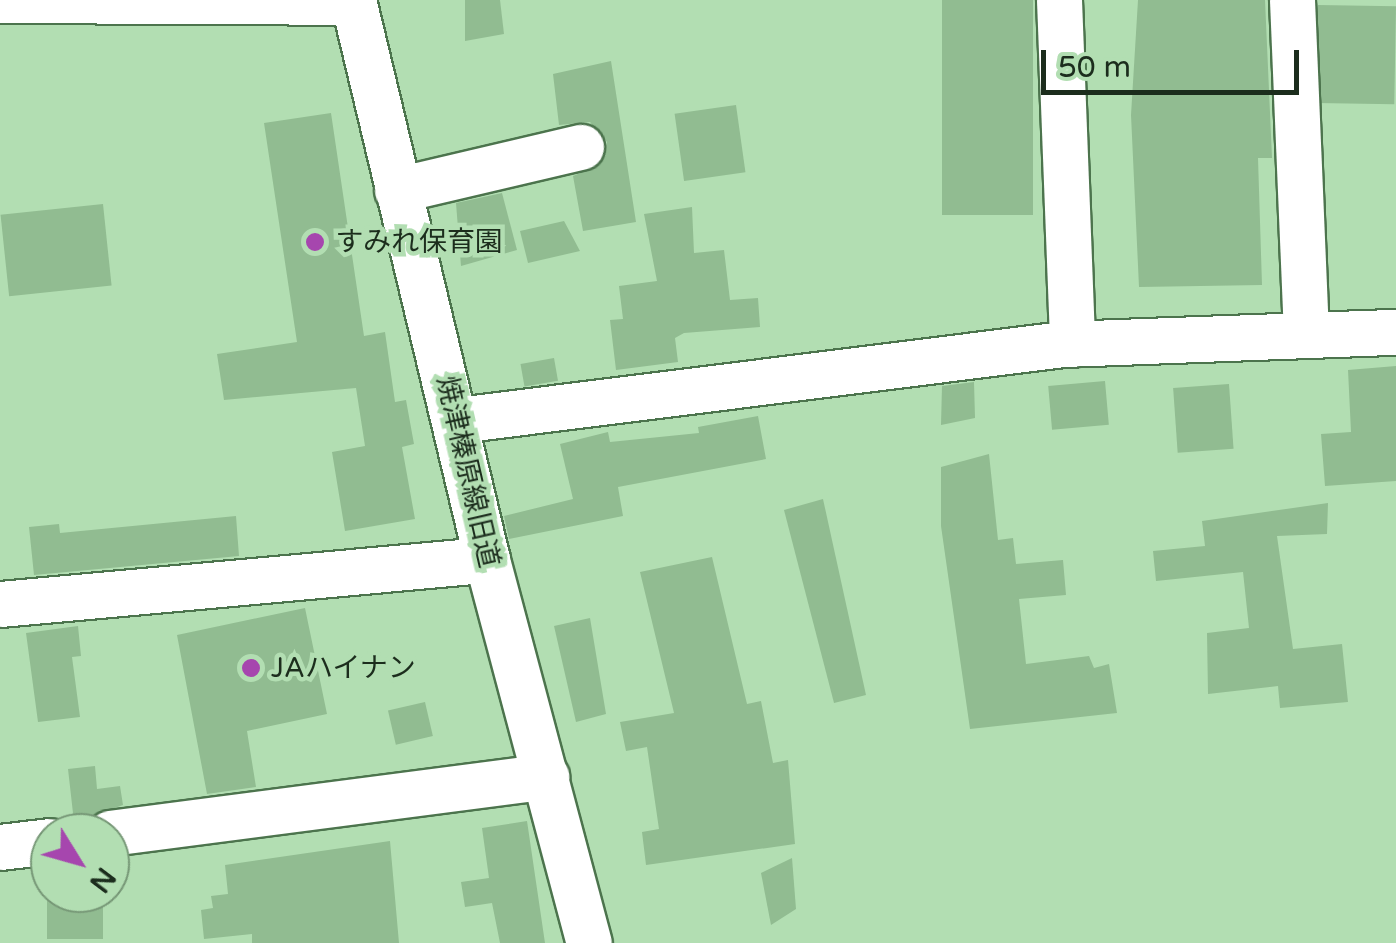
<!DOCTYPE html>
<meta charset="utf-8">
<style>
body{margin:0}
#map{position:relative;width:1396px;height:943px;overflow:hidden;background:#b2deb2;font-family:"Varela Round","Noto Sans JP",sans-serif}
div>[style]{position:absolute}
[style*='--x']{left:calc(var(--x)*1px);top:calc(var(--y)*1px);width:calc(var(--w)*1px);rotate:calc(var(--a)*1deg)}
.building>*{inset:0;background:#91bc91;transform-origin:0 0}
.roads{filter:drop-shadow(2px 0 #4c744d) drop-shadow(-2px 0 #4c744d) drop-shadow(0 2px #4c744d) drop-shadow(0 -2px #4c744d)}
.minor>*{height:45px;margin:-22.5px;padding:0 22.5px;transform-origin:22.5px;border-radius:22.5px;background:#fff}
.dots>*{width:28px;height:28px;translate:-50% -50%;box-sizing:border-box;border:5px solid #b2deb2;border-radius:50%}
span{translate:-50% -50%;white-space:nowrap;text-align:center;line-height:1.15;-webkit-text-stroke:9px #b2deb2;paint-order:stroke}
.poi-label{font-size:28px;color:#1c2d1d}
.left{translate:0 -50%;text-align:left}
.street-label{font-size:28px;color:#1c2d1d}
.north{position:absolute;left:30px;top:813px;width:100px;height:100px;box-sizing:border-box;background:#b2deb2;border:2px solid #769776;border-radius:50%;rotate:127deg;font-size:28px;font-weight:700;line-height:40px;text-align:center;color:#1c2d1d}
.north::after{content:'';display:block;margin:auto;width:35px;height:45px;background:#a646ae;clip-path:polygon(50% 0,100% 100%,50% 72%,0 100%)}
.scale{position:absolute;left:1041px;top:50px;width:258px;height:45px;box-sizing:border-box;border:5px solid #1c2d1d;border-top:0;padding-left:12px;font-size:30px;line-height:35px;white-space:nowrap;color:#1c2d1d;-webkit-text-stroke:8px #b2deb2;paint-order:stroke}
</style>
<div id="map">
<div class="building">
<i style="clip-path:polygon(465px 0,500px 0,504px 34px,465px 41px)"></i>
<i style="left:942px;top:0;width:91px;height:215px"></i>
<i style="clip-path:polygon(1138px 0,1265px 0,1272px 158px,1258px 158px,1262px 285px,1139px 287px,1131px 115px)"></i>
<i style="left:1318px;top:5px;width:78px;height:98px;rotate:1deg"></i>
<i style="clip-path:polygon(611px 61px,636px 222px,583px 231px,573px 176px,600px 165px,607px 142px,590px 122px,559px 125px,553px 74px)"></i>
<i style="left:736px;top:105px;width:68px;height:62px;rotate:82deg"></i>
<i style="clip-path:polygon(331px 113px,364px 336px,385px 332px,395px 402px,406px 400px,414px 444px,402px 447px,415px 519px,345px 531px,332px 452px,365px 446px,356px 388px,224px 400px,217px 354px,297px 342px,264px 123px)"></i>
<i style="clip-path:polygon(502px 193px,517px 250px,461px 266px,456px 203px)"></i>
<i style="left:103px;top:204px;width:82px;height:103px;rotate:84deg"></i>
<i style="clip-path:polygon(692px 207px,694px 253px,724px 250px,730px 300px,758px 298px,760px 327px,684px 333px,675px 338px,678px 362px,616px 370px,610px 320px,623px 319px,619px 286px,657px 281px,644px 214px)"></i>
<i style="clip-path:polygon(564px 221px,580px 251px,528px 263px,520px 231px)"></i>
<i style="left:554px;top:358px;width:23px;height:34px;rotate:80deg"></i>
<i style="clip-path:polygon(1396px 366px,1396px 481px,1325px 486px,1321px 434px,1351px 432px,1348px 370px)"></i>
<i style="left:1105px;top:381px;width:44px;height:57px;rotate:85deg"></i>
<i style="clip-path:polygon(974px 382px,975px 418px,941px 425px,942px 386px)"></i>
<i style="left:1229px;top:384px;width:65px;height:56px;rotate:86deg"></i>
<i style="clip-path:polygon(758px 416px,766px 459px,618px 487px,623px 516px,509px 539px,504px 516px,573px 499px,560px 444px,608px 432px,610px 442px,699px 433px,698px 427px)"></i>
<i style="clip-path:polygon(989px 454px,998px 540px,1013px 538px,1016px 564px,1063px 560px,1066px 595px,1019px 599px,1026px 664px,1089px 656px,1094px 668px,1109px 664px,1117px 713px,970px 729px,941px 526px,941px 467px)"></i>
<i style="clip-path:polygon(823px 499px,866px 695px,834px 703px,784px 510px)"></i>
<i style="clip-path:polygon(1328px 503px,1327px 534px,1277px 536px,1293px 649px,1342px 644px,1348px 702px,1280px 708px,1278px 686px,1208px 694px,1207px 633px,1249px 628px,1243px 572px,1156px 581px,1153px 551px,1205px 546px,1202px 521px)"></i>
<i style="clip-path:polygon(236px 516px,239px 556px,34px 575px,29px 527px,59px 524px,60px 533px)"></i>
<i style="clip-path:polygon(712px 557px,747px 704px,761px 701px,773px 763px,788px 760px,795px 844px,646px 865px,642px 832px,659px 829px,647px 747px,626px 751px,620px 722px,674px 713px,640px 572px)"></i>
<i style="clip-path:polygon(305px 608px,327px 714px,247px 731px,256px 787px,207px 794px,177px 635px)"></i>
<i style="clip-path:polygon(590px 618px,606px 714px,576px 722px,554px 626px)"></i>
<i style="clip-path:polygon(78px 626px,81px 656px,72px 657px,80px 717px,38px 722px,26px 633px)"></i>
<i style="left:425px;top:702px;width:35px;height:38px;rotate:77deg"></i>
<i style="clip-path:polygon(95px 766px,97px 789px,120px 786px,123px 805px,74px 822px,68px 769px)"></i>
<i style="clip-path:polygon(527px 821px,545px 943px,500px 943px,492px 903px,465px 907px,461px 882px,489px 878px,482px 828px)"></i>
<i style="clip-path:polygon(390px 841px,399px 943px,252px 943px,252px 934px,204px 939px,201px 910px,213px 908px,211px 896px,228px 894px,225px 865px)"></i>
<i style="clip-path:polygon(792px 858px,796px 909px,771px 925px,761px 873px)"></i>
<i style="left:47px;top:893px;width:56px;height:46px"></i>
</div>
<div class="roads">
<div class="minor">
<i style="--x:0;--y:0;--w:353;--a:0.3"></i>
<i style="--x:353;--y:0;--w:576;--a:76.54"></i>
<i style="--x:487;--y:560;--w:396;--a:75.1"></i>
<i style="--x:1059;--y:0;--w:344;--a:87.8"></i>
<i style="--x:1292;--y:0;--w:331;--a:87.6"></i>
<i style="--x:397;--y:190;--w:189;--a:-13.2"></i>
<i style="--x:458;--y:420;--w:610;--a:-7.16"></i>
<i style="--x:1063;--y:344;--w:333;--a:-2.1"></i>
<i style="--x:0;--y:604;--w:489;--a:-5.2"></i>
<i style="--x:110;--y:833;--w:440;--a:-7.4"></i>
<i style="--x:0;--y:847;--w:50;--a:-6.8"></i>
</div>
</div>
<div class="dots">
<i style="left:315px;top:242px;background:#a646ae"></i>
<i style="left:251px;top:668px;background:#a646ae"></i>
</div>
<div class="poi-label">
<span class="left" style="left:335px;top:242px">すみれ保育園</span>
<span class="left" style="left:271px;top:668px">JAハイナン</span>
</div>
<div class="street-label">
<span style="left:468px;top:472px;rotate:77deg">焼津榛原線旧道</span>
</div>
<div class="north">N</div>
<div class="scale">50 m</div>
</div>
